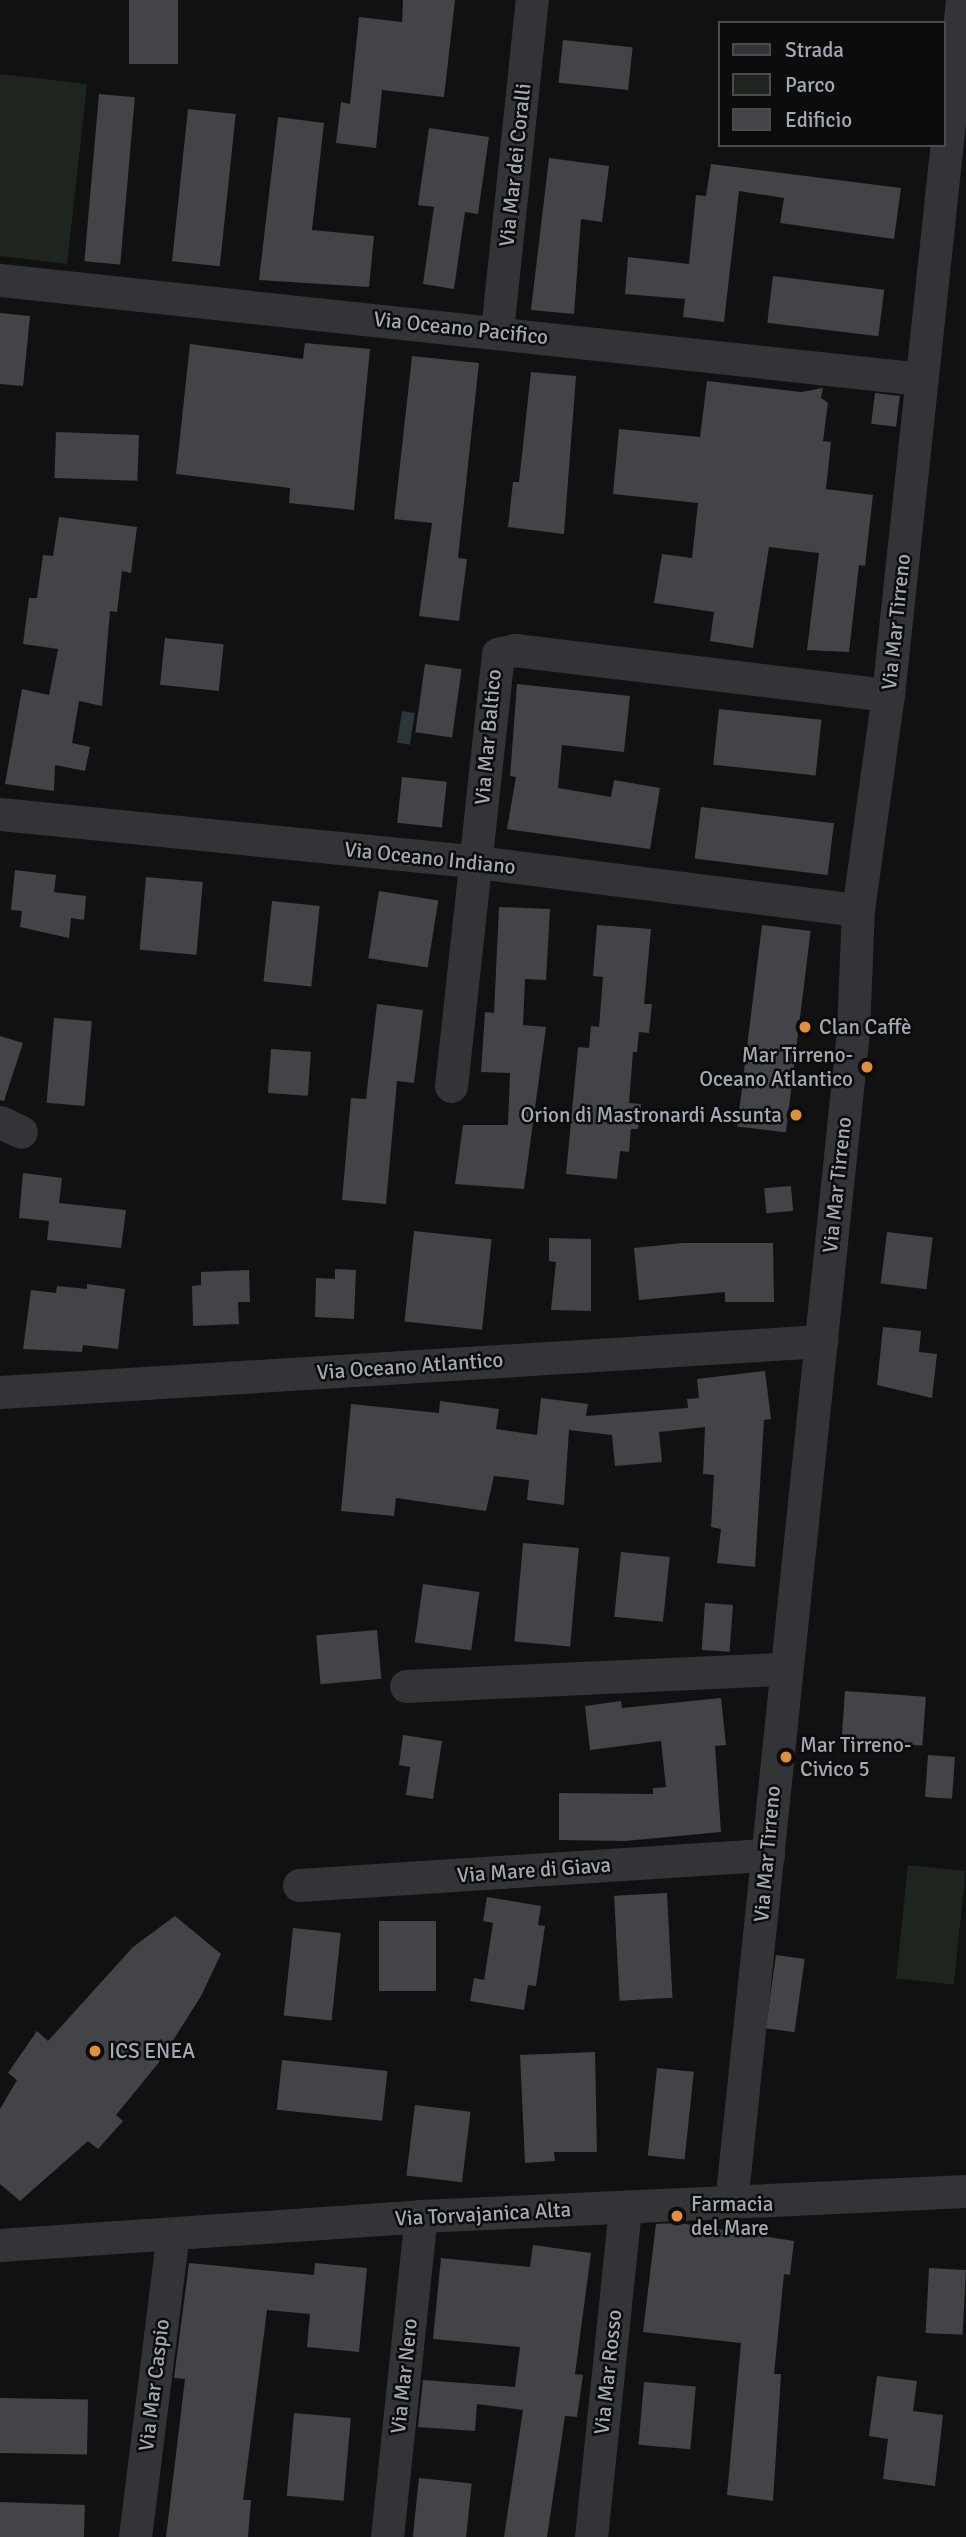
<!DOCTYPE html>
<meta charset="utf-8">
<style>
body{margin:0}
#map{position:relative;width:966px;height:2537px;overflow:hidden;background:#111112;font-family:Signika,sans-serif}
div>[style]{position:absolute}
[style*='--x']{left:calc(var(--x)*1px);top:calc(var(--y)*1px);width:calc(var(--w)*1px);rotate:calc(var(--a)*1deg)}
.green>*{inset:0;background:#1e251e;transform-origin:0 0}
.water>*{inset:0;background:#2c353a;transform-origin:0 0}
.building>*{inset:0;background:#434448;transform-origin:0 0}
.minor>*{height:33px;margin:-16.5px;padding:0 16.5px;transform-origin:16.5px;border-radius:16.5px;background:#323437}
.dots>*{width:19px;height:19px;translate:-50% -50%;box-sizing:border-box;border:4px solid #0c0c0d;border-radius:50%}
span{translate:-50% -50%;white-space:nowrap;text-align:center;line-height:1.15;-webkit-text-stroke:5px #0c0c0d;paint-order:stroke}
.street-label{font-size:21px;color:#a4aab2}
.poi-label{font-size:21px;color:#a4aab2}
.left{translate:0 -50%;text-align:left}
.right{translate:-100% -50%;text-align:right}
.legend{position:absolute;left:718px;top:21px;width:228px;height:126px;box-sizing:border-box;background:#0c0c0d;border:2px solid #494b4f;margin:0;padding:9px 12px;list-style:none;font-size:21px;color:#a4aab2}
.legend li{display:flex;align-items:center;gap:14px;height:35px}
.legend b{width:35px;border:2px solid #494b4f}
</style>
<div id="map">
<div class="green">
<i style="clip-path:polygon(0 74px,87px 84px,67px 264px,0 256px)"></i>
<i style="left:908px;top:1865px;width:58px;height:114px;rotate:6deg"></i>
</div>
<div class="water">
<i style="left:402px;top:711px;width:13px;height:32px;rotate:9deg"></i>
</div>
<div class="building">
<i style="left:129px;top:0;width:49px;height:64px"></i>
<i style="clip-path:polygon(403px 0,455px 0,444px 97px,382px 90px,376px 148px,336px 143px,341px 102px,350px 104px,359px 17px,402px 22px)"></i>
<i style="left:563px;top:40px;width:70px;height:43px;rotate:6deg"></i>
<i style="left:99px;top:94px;width:36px;height:168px;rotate:5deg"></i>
<i style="left:188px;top:109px;width:48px;height:153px;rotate:6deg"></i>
<i style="clip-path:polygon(278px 117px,324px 123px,312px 230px,374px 236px,369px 287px,259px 280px)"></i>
<i style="clip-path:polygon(429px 128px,489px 137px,478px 214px,465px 212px,454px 289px,423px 284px,434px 207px,418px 205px)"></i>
<i style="clip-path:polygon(549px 158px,609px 166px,602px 222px,581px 219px,574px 314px,531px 310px)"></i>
<i style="clip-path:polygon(711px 164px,901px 188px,894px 239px,780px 223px,784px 198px,739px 191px,724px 322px,683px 317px,685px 299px,625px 294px,628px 257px,689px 264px,696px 195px,706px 196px)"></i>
<i style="left:773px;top:276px;width:112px;height:47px;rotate:7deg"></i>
<i style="clip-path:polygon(0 313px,30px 316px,23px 386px,0 384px)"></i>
<i style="clip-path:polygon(305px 343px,370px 349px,354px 510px,289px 503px,290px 488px,176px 474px,190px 344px,303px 359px)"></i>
<i style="clip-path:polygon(412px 356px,479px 363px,458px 558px,467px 559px,459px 621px,419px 616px,432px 523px,394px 519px)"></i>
<i style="clip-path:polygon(531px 372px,576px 376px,564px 534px,508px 527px,513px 482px,519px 482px)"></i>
<i style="clip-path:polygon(707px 381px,801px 392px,823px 388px,821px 398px,828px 403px,823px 441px,831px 442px,826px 489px,873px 495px,865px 566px,859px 565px,849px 652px,807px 650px,819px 553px,769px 547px,753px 648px,710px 641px,714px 612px,654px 603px,662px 554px,692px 558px,698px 503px,613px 494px,619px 429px,700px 437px)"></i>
<i style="left:875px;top:393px;width:25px;height:31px;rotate:7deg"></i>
<i style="left:56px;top:432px;width:83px;height:46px;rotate:2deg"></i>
<i style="clip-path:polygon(59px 517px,137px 527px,131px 573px,122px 571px,117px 612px,110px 611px,102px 706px,79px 701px,72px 743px,90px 747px,85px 771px,55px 765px,54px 791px,5px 784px,22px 689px,49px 695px,58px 649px,23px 644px,29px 598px,37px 598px,43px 555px,53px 556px)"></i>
<i style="left:165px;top:638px;width:59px;height:47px;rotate:6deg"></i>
<i style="left:425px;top:664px;width:37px;height:69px;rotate:8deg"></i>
<i style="clip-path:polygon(517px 684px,630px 696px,624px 752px,562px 745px,558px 788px,611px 797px,614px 780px,660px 788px,650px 849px,507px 829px,516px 777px,510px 776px)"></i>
<i style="left:719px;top:709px;width:103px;height:56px;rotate:6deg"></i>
<i style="left:402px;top:777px;width:45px;height:46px;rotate:6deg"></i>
<i style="left:701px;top:807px;width:134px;height:52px;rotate:7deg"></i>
<i style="clip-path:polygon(15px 870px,56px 875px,54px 892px,86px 896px,84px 920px,71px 918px,69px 938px,20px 927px,22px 911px,11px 910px)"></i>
<i style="left:146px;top:877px;width:57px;height:73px;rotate:5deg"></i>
<i style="left:379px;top:891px;width:60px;height:68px;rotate:9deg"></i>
<i style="left:272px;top:901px;width:48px;height:81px;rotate:6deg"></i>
<i style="clip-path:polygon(499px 907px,550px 909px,546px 980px,525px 979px,523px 1025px,546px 1027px,524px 1189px,455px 1184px,463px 1125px,508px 1125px,510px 1073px,481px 1072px,485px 1012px,494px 1013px)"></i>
<i style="clip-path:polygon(597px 925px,651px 929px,644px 1004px,652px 1004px,649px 1033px,639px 1032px,637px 1052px,633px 1052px,629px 1103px,641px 1104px,638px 1129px,631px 1129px,629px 1152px,620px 1151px,617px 1179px,566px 1174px,578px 1047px,589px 1048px,591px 1026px,599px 1027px,603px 977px,593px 976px)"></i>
<i style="left:762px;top:925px;width:49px;height:203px;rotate:7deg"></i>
<i style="clip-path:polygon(377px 1004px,423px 1010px,414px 1083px,397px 1081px,386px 1204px,342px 1200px,351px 1098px,366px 1099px)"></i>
<i style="left:54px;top:1018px;width:38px;height:85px;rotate:5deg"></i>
<i style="clip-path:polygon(0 1036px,23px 1043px,4px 1101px,0 1100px)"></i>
<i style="left:271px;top:1049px;width:40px;height:44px;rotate:4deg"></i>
<i style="clip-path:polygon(23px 1173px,62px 1178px,59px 1203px,126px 1210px,121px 1248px,47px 1240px,49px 1221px,19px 1218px)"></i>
<i style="left:791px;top:1186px;width:25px;height:27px;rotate:85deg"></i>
<i style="left:414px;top:1231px;width:78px;height:91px;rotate:6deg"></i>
<i style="left:887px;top:1232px;width:46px;height:52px;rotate:7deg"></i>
<i style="clip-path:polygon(549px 1238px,591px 1239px,591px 1311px,551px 1310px,556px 1262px,549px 1261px)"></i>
<i style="clip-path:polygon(683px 1243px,773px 1243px,774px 1302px,725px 1302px,725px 1292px,639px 1300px,634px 1248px)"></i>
<i style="clip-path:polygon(335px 1269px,356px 1270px,354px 1319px,315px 1317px,316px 1278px,335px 1279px)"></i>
<i style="clip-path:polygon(249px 1270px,250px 1302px,238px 1302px,239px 1324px,193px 1326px,192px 1286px,201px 1285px,201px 1272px)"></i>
<i style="clip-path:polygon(87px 1284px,125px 1289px,118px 1349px,83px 1345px,82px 1352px,23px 1349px,31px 1290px,56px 1293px,57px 1286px,87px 1289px)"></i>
<i style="clip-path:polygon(883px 1327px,921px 1331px,919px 1352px,937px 1354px,932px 1398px,877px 1385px)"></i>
<i style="clip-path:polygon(765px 1371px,771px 1419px,764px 1420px,755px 1567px,717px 1563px,721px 1529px,711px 1527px,714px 1475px,703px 1474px,705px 1427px,659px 1432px,662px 1462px,615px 1466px,612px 1435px,569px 1430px,564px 1505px,527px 1500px,529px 1480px,494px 1476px,486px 1511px,396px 1498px,394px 1516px,341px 1511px,351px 1404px,439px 1413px,440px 1401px,499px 1409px,496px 1429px,537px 1435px,541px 1398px,588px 1404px,586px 1416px,688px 1408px,687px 1399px,699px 1398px,697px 1379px)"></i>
<i style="left:523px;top:1543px;width:56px;height:99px;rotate:5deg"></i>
<i style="left:621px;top:1552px;width:49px;height:65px;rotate:6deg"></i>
<i style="left:423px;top:1584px;width:57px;height:59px;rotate:8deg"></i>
<i style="left:705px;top:1603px;width:28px;height:47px;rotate:4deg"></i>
<i style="left:377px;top:1630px;width:49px;height:61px;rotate:85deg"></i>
<i style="left:845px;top:1691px;width:81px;height:49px;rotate:4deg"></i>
<i style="clip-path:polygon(721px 1698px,726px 1745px,715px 1746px,721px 1832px,625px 1841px,559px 1840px,559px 1793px,653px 1794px,653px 1788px,666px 1787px,661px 1741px,590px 1750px,585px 1706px,621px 1701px,622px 1708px)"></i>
<i style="clip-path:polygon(403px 1735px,442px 1741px,433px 1799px,406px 1795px,410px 1767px,399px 1765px)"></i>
<i style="left:928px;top:1755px;width:27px;height:42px;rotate:4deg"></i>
<i style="left:667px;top:1893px;width:105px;height:53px;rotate:87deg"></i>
<i style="clip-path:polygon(487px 1897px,541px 1906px,538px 1925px,545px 1926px,536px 1986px,528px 1985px,524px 2010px,470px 2001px,474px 1978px,484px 1980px,493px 1923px,483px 1921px)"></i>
<i style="clip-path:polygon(175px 1916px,221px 1954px,201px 1996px,160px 2061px,116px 2115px,123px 2121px,98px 2149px,88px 2141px,20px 2201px,0 2184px,0 2109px,17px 2080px,8px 2073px,37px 2031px,48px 2041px,133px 1947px)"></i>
<i style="left:379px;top:1921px;width:57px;height:70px"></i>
<i style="left:293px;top:1928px;width:48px;height:88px;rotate:6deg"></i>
<i style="left:776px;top:1955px;width:29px;height:74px;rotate:8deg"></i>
<i style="clip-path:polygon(595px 2052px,597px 2152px,554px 2152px,555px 2161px,525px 2163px,520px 2055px)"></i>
<i style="left:282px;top:2060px;width:106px;height:50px;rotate:6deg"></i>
<i style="left:657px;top:2068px;width:37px;height:88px;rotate:6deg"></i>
<i style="left:415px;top:2105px;width:56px;height:71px;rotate:7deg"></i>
<i style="clip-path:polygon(679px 2223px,794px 2241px,790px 2275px,784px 2274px,774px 2374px,781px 2374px,773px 2501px,727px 2495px,741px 2343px,643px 2332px,656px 2224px)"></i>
<i style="clip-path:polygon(533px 2245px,591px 2253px,575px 2374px,583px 2375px,577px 2417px,565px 2416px,547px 2537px,504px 2537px,523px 2410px,477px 2404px,475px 2431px,418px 2427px,423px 2380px,515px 2387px,520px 2347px,433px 2339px,441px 2258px,530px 2267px)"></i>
<i style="clip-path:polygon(189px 2263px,314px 2275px,315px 2263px,367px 2268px,359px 2352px,307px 2347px,310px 2314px,267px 2310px,243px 2500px,251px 2500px,248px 2537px,166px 2537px,185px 2379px,174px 2378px)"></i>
<i style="left:929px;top:2268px;width:37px;height:65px;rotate:3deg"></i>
<i style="clip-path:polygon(877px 2376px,917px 2381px,913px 2411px,943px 2415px,935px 2486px,883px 2479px,888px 2439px,869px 2436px)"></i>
<i style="left:644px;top:2382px;width:52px;height:63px;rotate:5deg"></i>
<i style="left:0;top:2398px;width:88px;height:55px;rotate:1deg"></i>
<i style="left:294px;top:2413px;width:57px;height:83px;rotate:5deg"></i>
<i style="left:419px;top:2478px;width:53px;height:59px;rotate:6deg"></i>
<i style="left:0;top:2502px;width:85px;height:35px;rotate:2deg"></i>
</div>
<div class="minor">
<i style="--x:0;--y:280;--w:927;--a:6.13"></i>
<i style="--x:497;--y:331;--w:333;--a:-84"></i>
<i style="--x:0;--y:814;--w:479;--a:5.7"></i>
<i style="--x:477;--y:862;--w:384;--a:7.2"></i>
<i style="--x:451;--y:1086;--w:435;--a:-83.8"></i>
<i style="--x:498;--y:654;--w:17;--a:-13"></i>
<i style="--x:515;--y:650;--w:376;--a:6.9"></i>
<i style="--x:0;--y:1122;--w:23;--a:25"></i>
<i style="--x:0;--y:1392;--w:823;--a:-3.55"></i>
<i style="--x:406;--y:1686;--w:377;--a:-2.6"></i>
<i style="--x:299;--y:1885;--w:470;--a:-3.7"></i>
<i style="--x:731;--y:2204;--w:1178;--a:-84.06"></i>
<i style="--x:853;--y:1032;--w:122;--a:-87.7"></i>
<i style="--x:858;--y:910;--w:217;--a:-82.1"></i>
<i style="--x:888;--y:695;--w:699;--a:-83.92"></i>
<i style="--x:0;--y:2245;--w:422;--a:-3.9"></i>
<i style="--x:421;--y:2216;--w:546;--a:-2.63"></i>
<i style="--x:135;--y:2537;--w:305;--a:-82.9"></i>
<i style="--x:387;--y:2537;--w:323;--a:-84"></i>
<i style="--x:591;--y:2537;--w:332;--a:-84.1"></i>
</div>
<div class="dots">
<i style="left:805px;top:1027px;background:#e18f3b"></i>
<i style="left:867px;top:1067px;background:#e18f3b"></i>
<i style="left:796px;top:1115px;background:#e18f3b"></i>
<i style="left:786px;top:1757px;background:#e18f3b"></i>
<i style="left:95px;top:2051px;background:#e18f3b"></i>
<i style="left:677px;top:2216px;background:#e18f3b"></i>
</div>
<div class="street-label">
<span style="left:515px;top:165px;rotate:-84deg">Via Mar dei Coralli</span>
<span style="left:461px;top:328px;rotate:6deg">Via Oceano Pacifico</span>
<span style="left:896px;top:622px;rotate:-84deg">Via Mar Tirreno</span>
<span style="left:488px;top:737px;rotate:-85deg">Via Mar Baltico</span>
<span style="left:430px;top:858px;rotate:6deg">Via Oceano Indiano</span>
<span style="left:837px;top:1185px;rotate:-84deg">Via Mar Tirreno</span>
<span style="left:410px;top:1366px;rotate:-4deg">Via Oceano Atlantico</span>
<span style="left:767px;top:1854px;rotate:-85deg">Via Mar Tirreno</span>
<span style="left:534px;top:1870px;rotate:-4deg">Via Mare di Giava</span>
<span style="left:483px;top:2214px;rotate:-3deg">Via Torvajanica Alta</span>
<span style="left:608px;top:2372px;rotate:-84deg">Via Mar Rosso</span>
<span style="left:404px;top:2376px;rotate:-84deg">Via Mar Nero</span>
<span style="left:154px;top:2385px;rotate:-83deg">Via Mar Caspio</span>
</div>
<div class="poi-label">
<span class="left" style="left:819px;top:1027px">Clan Caffè</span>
<span class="right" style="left:853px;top:1067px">Mar Tirreno-<br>Oceano Atlantico</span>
<span class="right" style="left:782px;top:1115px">Orion di Mastronardi Assunta</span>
<span class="left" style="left:800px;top:1757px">Mar Tirreno-<br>Civico 5</span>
<span class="left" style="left:109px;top:2051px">ICS ENEA</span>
<span class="left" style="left:691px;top:2216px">Farmacia<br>del Mare</span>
</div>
<ul class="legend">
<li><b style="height:9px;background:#323437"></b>Strada</li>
<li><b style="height:19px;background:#1e251e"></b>Parco</li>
<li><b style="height:19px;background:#434448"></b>Edificio</li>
</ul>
</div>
